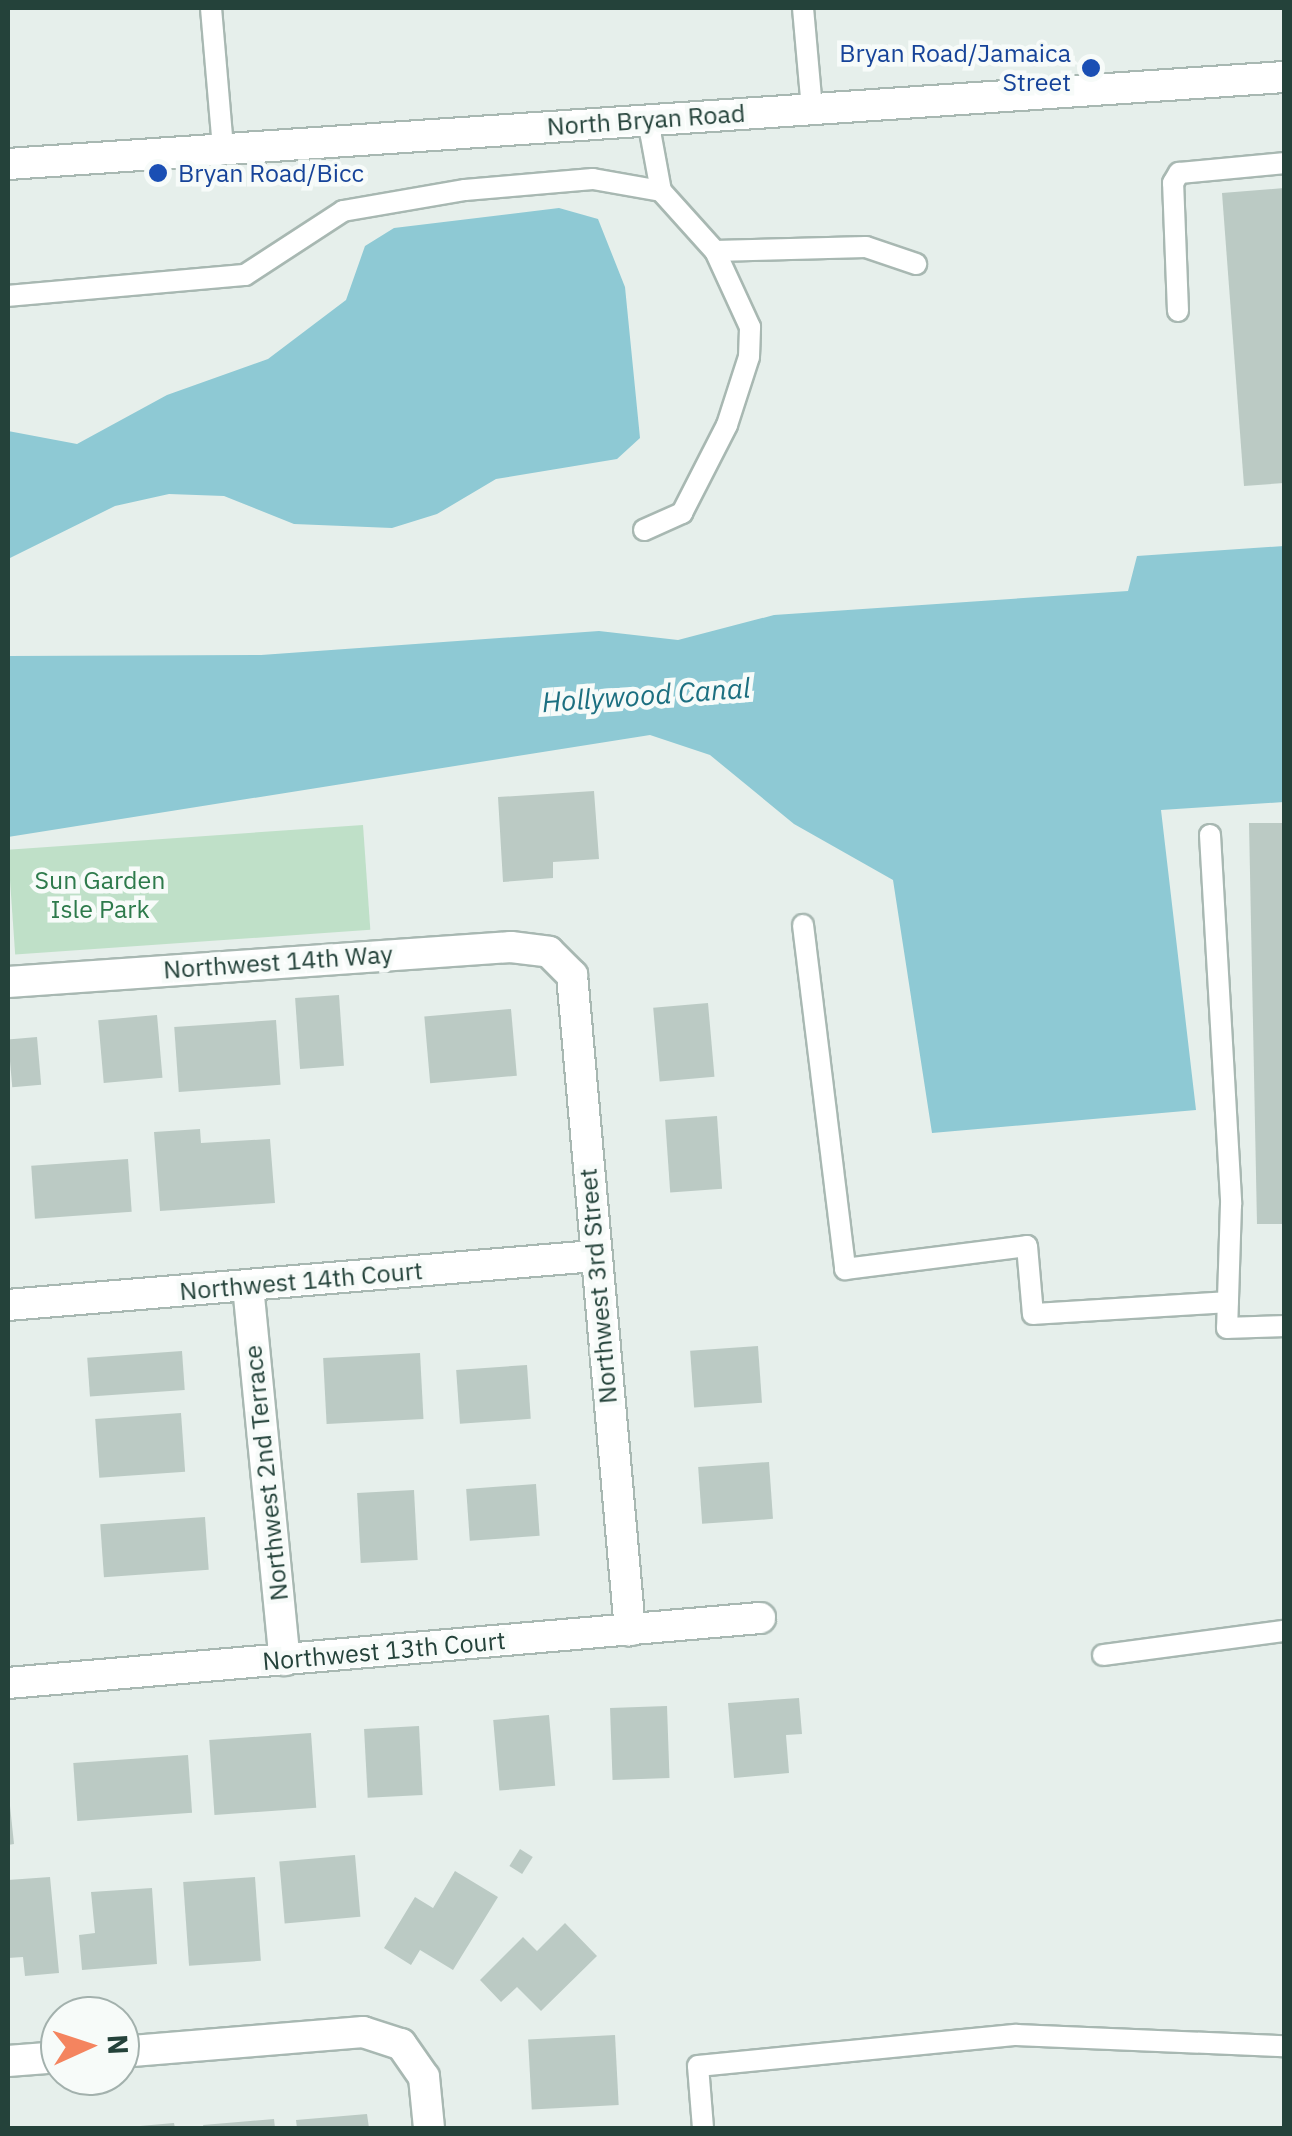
<!DOCTYPE html>
<style>
body{margin:0}
#map{position:relative;width:1292px;height:2136px;overflow:hidden;background:#e6efeb;font-family:"IBM Plex Sans",sans-serif}
div>[style]{position:absolute}
[style*='--x']{left:calc(var(--x)*1px);top:calc(var(--y)*1px);width:calc(var(--w)*1px);rotate:calc(var(--a)*1deg)}
.green>*{inset:0;background:#bfe0c8;transform-origin:0 0}
.water>*{inset:0;background:#8ec9d4}
.building>*{inset:0;background:#bbcac4;transform-origin:0 0}
.roads{filter:drop-shadow(2px 0 #a8b8b2) drop-shadow(-2px 0 #a8b8b2) drop-shadow(0 2px #a8b8b2) drop-shadow(0 -2px #a8b8b2)}
.service>*{height:20px;margin:-10px;padding:0 10px;transform-origin:10px;border-radius:10px;background:#fff}
.minor>*{height:30px;margin:-15px;padding:0 15px;transform-origin:15px;border-radius:15px;background:#fff}
.tertiary>*{height:30px;margin:-15px;padding:0 15px;transform-origin:15px;border-radius:15px;background:#fff}
.dots>*{width:28px;height:28px;translate:-50% -50%;box-sizing:border-box;border:5px solid #f7fbf9;border-radius:50%}
span{translate:-50% -50%;white-space:nowrap;text-align:center;line-height:1.15;-webkit-text-stroke:9px #f7fbf9;paint-order:stroke}
.transit-label{font-size:25px;color:#164399}
.right{translate:-100% -50%;text-align:right}
.left{translate:0 -50%;text-align:left}
.street-label{font-size:25px;color:#24423a}
.park-label{font-size:25px;color:#2d7a4b}
.water-label{font-size:28px;color:#1c6f80;font-style:italic}
.frame{position:absolute;inset:0;border:10px solid #24423a;pointer-events:none}
.north{position:absolute;left:40px;top:1996px;width:100px;height:100px;box-sizing:border-box;background:#f7fbf9;border:2px solid #a3b1ad;border-radius:50%;rotate:87deg;font-size:28px;font-weight:700;line-height:40px;text-align:center;color:#24423a}
.north::after{content:'';display:block;margin:auto;width:35px;height:45px;background:#f4845f;clip-path:polygon(50% 0,100% 100%,50% 72%,0 100%)}
</style>
<div id="map">
<div class="green">
<i style="left:363px;top:825px;width:105px;height:356px;rotate:86deg"></i>
</div>
<div class="water">
<i style="clip-path:polygon(559px 208px,598px 219px,625px 287px,640px 438px,617px 459px,496px 479px,437px 514px,392px 528px,294px 524px,224px 496px,169px 494px,115px 506px,8px 559px,8px 431px,77px 444px,167px 395px,268px 359px,346px 300px,365px 246px,394px 228px)"></i>
<i style="clip-path:polygon(1284px 546px,1284px 802px,1161px 810px,1196px 1110px,932px 1133px,893px 880px,794px 824px,710px 755px,650px 735px,8px 837px,8px 656px,261px 655px,599px 631px,678px 640px,774px 615px,1128px 591px,1137px 556px)"></i>
</div>
<div class="building">
<i style="clip-path:polygon(1284px 188px,1284px 483px,1244px 486px,1222px 193px)"></i>
<i style="clip-path:polygon(594px 791px,599px 859px,553px 862px,553px 878px,503px 882px,498px 797px)"></i>
<i style="clip-path:polygon(1249px 823px,1284px 823px,1284px 1224px,1257px 1224px)"></i>
<i style="left:339px;top:995px;width:71px;height:44px;rotate:86deg"></i>
<i style="left:708px;top:1003px;width:74px;height:55px;rotate:85deg"></i>
<i style="left:511px;top:1009px;width:67px;height:87px;rotate:85deg"></i>
<i style="left:157px;top:1015px;width:63px;height:59px;rotate:85deg"></i>
<i style="left:276px;top:1020px;width:65px;height:102px;rotate:86deg"></i>
<i style="left:37px;top:1037px;width:48px;height:29px;rotate:85deg"></i>
<i style="left:717px;top:1116px;width:73px;height:52px;rotate:86deg"></i>
<i style="clip-path:polygon(200px 1129px,201px 1143px,270px 1139px,275px 1203px,160px 1211px,154px 1132px)"></i>
<i style="left:128px;top:1159px;width:53px;height:97px;rotate:86deg"></i>
<i style="left:758px;top:1346px;width:57px;height:68px;rotate:86deg"></i>
<i style="left:182px;top:1351px;width:39px;height:95px;rotate:86deg"></i>
<i style="left:420px;top:1353px;width:66px;height:97px;rotate:87deg"></i>
<i style="left:527px;top:1365px;width:54px;height:71px;rotate:86deg"></i>
<i style="left:181px;top:1413px;width:59px;height:86px;rotate:86deg"></i>
<i style="left:769px;top:1462px;width:57px;height:71px;rotate:86deg"></i>
<i style="left:536px;top:1484px;width:52px;height:70px;rotate:86deg"></i>
<i style="left:414px;top:1490px;width:70px;height:57px;rotate:87deg"></i>
<i style="left:205px;top:1517px;width:53px;height:105px;rotate:86deg"></i>
<i style="clip-path:polygon(799px 1698px,802px 1734px,786px 1735px,789px 1773px,734px 1778px,728px 1703px)"></i>
<i style="left:667px;top:1706px;width:72px;height:57px;rotate:88deg"></i>
<i style="left:549px;top:1715px;width:71px;height:56px;rotate:85deg"></i>
<i style="left:419px;top:1726px;width:69px;height:55px;rotate:87deg"></i>
<i style="left:311px;top:1733px;width:75px;height:102px;rotate:86deg"></i>
<i style="left:188px;top:1755px;width:58px;height:115px;rotate:86deg"></i>
<i style="clip-path:polygon(8px 1787px,14px 1844px,8px 1845px)"></i>
<i style="left:520px;top:1849px;width:15px;height:20px;rotate:32deg"></i>
<i style="left:355px;top:1855px;width:62px;height:76px;rotate:85deg"></i>
<i style="clip-path:polygon(455px 1871px,498px 1897px,453px 1970px,420px 1950px,411px 1965px,384px 1948px,415px 1897px,433px 1908px)"></i>
<i style="clip-path:polygon(50px 1877px,59px 1973px,25px 1976px,23px 1957px,8px 1958px,8px 1880px)"></i>
<i style="left:255px;top:1877px;width:84px;height:72px;rotate:86deg"></i>
<i style="clip-path:polygon(152px 1888px,157px 1964px,82px 1970px,79px 1935px,95px 1933px,91px 1892px)"></i>
<i style="clip-path:polygon(565px 1923px,597px 1956px,541px 2011px,517px 1987px,501px 2002px,480px 1980px,523px 1937px,537px 1951px)"></i>
<i style="left:615px;top:2035px;width:70px;height:87px;rotate:87deg"></i>
<i style="clip-path:polygon(367px 2114px,369px 2128px,297px 2128px,296px 2120px)"></i>
<i style="clip-path:polygon(274px 2119px,275px 2128px,204px 2128px,203px 2125px)"></i>
<i style="clip-path:polygon(174px 2123px,175px 2128px,140px 2128px,140px 2126px)"></i>
</div>
<div class="roads">
<div class="service">
<i style="--x:211;--y:8;--w:142;--a:85.1"></i>
<i style="--x:803;--y:8;--w:101;--a:84.9"></i>
<i style="--x:715;--y:251;--w:151;--a:-1.5"></i>
<i style="--x:866;--y:247;--w:53;--a:18.8"></i>
<i style="--x:8;--y:296;--w:238;--a:-5.1"></i>
<i style="--x:245;--y:275;--w:117;--a:-33.1"></i>
<i style="--x:343;--y:211;--w:124;--a:-9.8"></i>
<i style="--x:465;--y:190;--w:128;--a:-4.9"></i>
<i style="--x:593;--y:179;--w:69;--a:10"></i>
<i style="--x:1178;--y:311;--w:128;--a:-92.2"></i>
<i style="--x:1173;--y:183;--w:12;--a:-59"></i>
<i style="--x:1179;--y:173;--w:105;--a:-5.4"></i>
<i style="--x:644;--y:530;--w:42;--a:-24.1"></i>
<i style="--x:682;--y:513;--w:99;--a:-62.9"></i>
<i style="--x:727;--y:425;--w:71;--a:-72.1"></i>
<i style="--x:749;--y:357;--w:30;--a:-88"></i>
<i style="--x:750;--y:327;--w:84;--a:-114.7"></i>
<i style="--x:715;--y:251;--w:81;--a:-132"></i>
<i style="--x:661;--y:191;--w:72;--a:-100.4"></i>
<i style="--x:1210;--y:835;--w:370;--a:86.7"></i>
<i style="--x:1231;--y:1204;--w:124;--a:91.8"></i>
<i style="--x:1227;--y:1328;--w:57;--a:-2"></i>
<i style="--x:803;--y:925;--w:347;--a:83"></i>
<i style="--x:845;--y:1269;--w:183;--a:-7.2"></i>
<i style="--x:1027;--y:1246;--w:68;--a:85"></i>
<i style="--x:1033;--y:1314;--w:195;--a:-3.5"></i>
<i style="--x:1103;--y:1655;--w:183;--a:-7.6"></i>
<i style="--x:703;--y:2128;--w:62;--a:-94.6"></i>
<i style="--x:698;--y:2066;--w:320;--a:-5.6"></i>
<i style="--x:1016;--y:2035;--w:268;--a:2.4"></i>
</div>
<div class="minor">
<i style="--x:8;--y:982;--w:504;--a:-3.98"></i>
<i style="--x:511;--y:947;--w:38;--a:7"></i>
<i style="--x:549;--y:952;--w:33;--a:45"></i>
<i style="--x:572;--y:975;--w:658;--a:84.94"></i>
<i style="--x:248;--y:1286;--w:376;--a:84.4"></i>
<i style="--x:8;--y:1305;--w:588;--a:-4.78"></i>
<i style="--x:8;--y:1683;--w:755;--a:-4.94"></i>
<i style="--x:120;--y:2052;--w:244;--a:-4.7"></i>
<i style="--x:363;--y:2032;--w:40;--a:18"></i>
<i style="--x:401;--y:2044;--w:40;--a:55.1"></i>
<i style="--x:424;--y:2077;--w:51;--a:84.4"></i>
<i style="--x:8;--y:2061;--w:52;--a:-4.4"></i>
</div>
<div class="tertiary">
<i style="--x:8;--y:164;--w:1279;--a:-3.9"></i>
</div>
</div>
<div class="dots">
<i style="left:1091px;top:68px;background:#1a4fb4"></i>
<i style="left:158px;top:173px;background:#1a4fb4"></i>
</div>
<div class="transit-label">
<span class="right" style="left:1071px;top:68px">Bryan Road/Jamaica<br>Street</span>
<span class="left" style="left:178px;top:173px">Bryan Road/Bicc</span>
</div>
<div class="street-label">
<span style="left:646px;top:120px;rotate:-4deg">North Bryan Road</span>
<span style="left:278px;top:962px;rotate:-4deg">Northwest 14th Way</span>
<span style="left:301px;top:1281px;rotate:-5deg">Northwest 14th Court</span>
<span style="left:598px;top:1286px;rotate:-95deg">Northwest 3rd Street</span>
<span style="left:266px;top:1473px;rotate:-96deg">Northwest 2nd Terrace</span>
<span style="left:384px;top:1651px;rotate:-5deg">Northwest 13th Court</span>
</div>
<div class="park-label">
<span style="left:100px;top:895px">Sun Garden<br>Isle Park</span>
</div>
<div class="water-label">
<span style="left:646px;top:695px;rotate:-4deg">Hollywood Canal</span>
</div>
<div class="frame"></div>
<div class="north">N</div>
</div>
